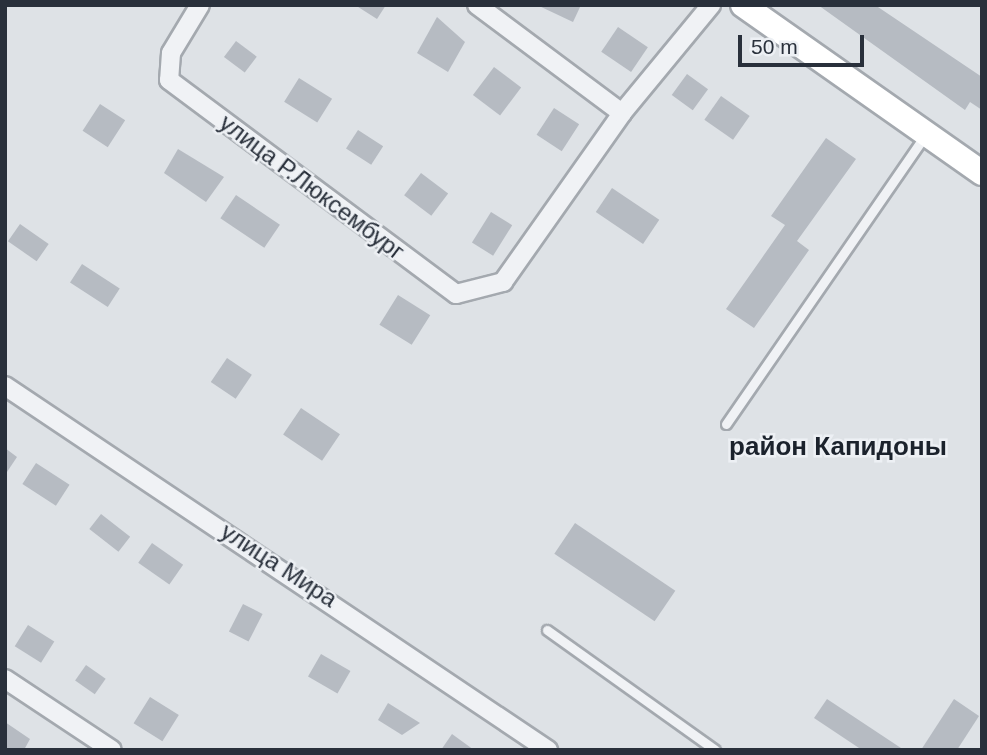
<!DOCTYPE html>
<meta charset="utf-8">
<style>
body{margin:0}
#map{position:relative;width:987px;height:755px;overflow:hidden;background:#dee2e6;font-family:Helvetica,sans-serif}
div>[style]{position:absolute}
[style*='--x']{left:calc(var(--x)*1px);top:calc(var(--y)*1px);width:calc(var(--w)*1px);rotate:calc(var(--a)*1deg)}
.building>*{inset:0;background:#b6bbc2;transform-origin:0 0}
.roads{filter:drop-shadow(2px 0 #a4a9af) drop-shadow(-2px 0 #a4a9af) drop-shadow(0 2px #a4a9af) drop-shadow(0 -2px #a4a9af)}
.lane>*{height:9px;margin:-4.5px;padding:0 4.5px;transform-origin:4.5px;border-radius:4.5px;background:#f0f2f5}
.street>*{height:18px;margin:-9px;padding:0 9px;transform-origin:9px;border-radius:9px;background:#f0f2f5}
.secondary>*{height:24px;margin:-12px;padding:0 12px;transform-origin:12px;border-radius:12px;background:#fff}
span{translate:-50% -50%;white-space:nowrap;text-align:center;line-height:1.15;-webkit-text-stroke:5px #edf0f4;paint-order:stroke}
.street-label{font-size:24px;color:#29303b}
.neighbourhood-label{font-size:26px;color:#1b222c;font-weight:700}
.frame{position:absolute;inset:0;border:7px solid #29303b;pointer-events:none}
.scale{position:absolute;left:738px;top:35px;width:126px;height:32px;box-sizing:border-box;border:4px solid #29303b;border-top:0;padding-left:9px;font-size:21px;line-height:24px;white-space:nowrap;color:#29303b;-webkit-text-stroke:5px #edf0f4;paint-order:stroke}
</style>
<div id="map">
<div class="building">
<i style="clip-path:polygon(355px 5px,386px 5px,377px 19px)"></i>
<i style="clip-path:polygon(537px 5px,581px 5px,573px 22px)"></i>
<i style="clip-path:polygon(818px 5px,875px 5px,982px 77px,982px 110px,970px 102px,965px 110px)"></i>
<i style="clip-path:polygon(437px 17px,465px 42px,448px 72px,417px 53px)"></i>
<i style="left:618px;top:27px;width:36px;height:30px;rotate:34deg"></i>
<i style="left:236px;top:41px;width:26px;height:20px;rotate:37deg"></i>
<i style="left:494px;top:67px;width:34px;height:35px;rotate:37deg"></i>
<i style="left:687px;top:74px;width:26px;height:26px;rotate:36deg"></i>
<i style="left:299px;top:78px;width:39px;height:28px;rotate:32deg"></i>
<i style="left:721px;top:96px;width:35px;height:29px;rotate:35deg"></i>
<i style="left:100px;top:104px;width:30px;height:32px;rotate:33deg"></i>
<i style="left:554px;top:108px;width:30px;height:32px;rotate:33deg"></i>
<i style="left:358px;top:130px;width:30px;height:22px;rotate:33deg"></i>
<i style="clip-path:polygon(826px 138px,856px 159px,797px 241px,809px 250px,754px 328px,726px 309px,785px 225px,771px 216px)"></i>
<i style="clip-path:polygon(178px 149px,224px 177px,206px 202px,164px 173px)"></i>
<i style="left:421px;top:173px;width:34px;height:28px;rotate:37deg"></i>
<i style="left:612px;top:188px;width:57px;height:29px;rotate:34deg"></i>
<i style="left:236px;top:195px;width:53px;height:28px;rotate:34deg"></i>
<i style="left:491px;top:212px;width:25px;height:36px;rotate:32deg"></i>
<i style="left:20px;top:224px;width:35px;height:21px;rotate:35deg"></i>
<i style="left:82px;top:264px;width:45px;height:22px;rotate:33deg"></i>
<i style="left:398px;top:295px;width:38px;height:35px;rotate:32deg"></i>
<i style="left:227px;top:358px;width:30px;height:29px;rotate:34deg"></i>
<i style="left:301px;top:408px;width:47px;height:32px;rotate:34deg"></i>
<i style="clip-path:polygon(5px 448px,17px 457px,5px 475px)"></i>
<i style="left:36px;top:463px;width:40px;height:25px;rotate:33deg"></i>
<i style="left:101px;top:514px;width:37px;height:19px;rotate:38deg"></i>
<i style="left:575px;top:523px;width:121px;height:37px;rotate:34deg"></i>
<i style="left:152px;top:543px;width:38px;height:24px;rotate:35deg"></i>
<i style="left:243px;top:604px;width:22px;height:31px;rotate:27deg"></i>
<i style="left:28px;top:625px;width:31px;height:25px;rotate:32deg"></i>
<i style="left:321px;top:654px;width:34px;height:26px;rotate:30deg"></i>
<i style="left:86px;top:665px;width:24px;height:19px;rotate:35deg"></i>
<i style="left:150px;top:697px;width:34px;height:31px;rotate:32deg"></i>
<i style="clip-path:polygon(827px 699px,904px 750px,862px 750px,814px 718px)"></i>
<i style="clip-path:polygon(954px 699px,979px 716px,957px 750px,921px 750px)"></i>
<i style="clip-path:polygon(388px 703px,420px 723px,402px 735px,378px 720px)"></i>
<i style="clip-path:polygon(5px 722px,30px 739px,24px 750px,5px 750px)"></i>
<i style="clip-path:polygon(452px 734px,474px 750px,441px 750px)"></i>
</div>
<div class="roads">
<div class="lane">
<i style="--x:726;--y:424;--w:350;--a:-55.4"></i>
<i style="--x:547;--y:630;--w:206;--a:35.5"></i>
</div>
<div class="street">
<i style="--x:200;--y:5;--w:56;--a:121.1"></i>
<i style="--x:171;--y:53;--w:27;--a:94"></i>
<i style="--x:169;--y:80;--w:358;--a:36.7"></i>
<i style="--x:456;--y:294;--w:49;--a:-14.3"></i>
<i style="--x:503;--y:282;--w:207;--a:-54.8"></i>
<i style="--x:622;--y:113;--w:140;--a:-50.5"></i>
<i style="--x:477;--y:5;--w:181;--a:36.7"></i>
<i style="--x:5;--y:386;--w:654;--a:33.84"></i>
<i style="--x:5;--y:679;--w:128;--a:33.6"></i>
</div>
<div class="secondary">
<i style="--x:743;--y:5;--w:292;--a:35.1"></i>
</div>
</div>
<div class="street-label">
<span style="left:312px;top:187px;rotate:37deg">улица Р.Люксембург</span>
<span style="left:279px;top:565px;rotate:33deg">улица Мира</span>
</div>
<div class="neighbourhood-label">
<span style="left:838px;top:447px">район Капидоны</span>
</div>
<div class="frame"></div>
<div class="scale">50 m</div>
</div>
